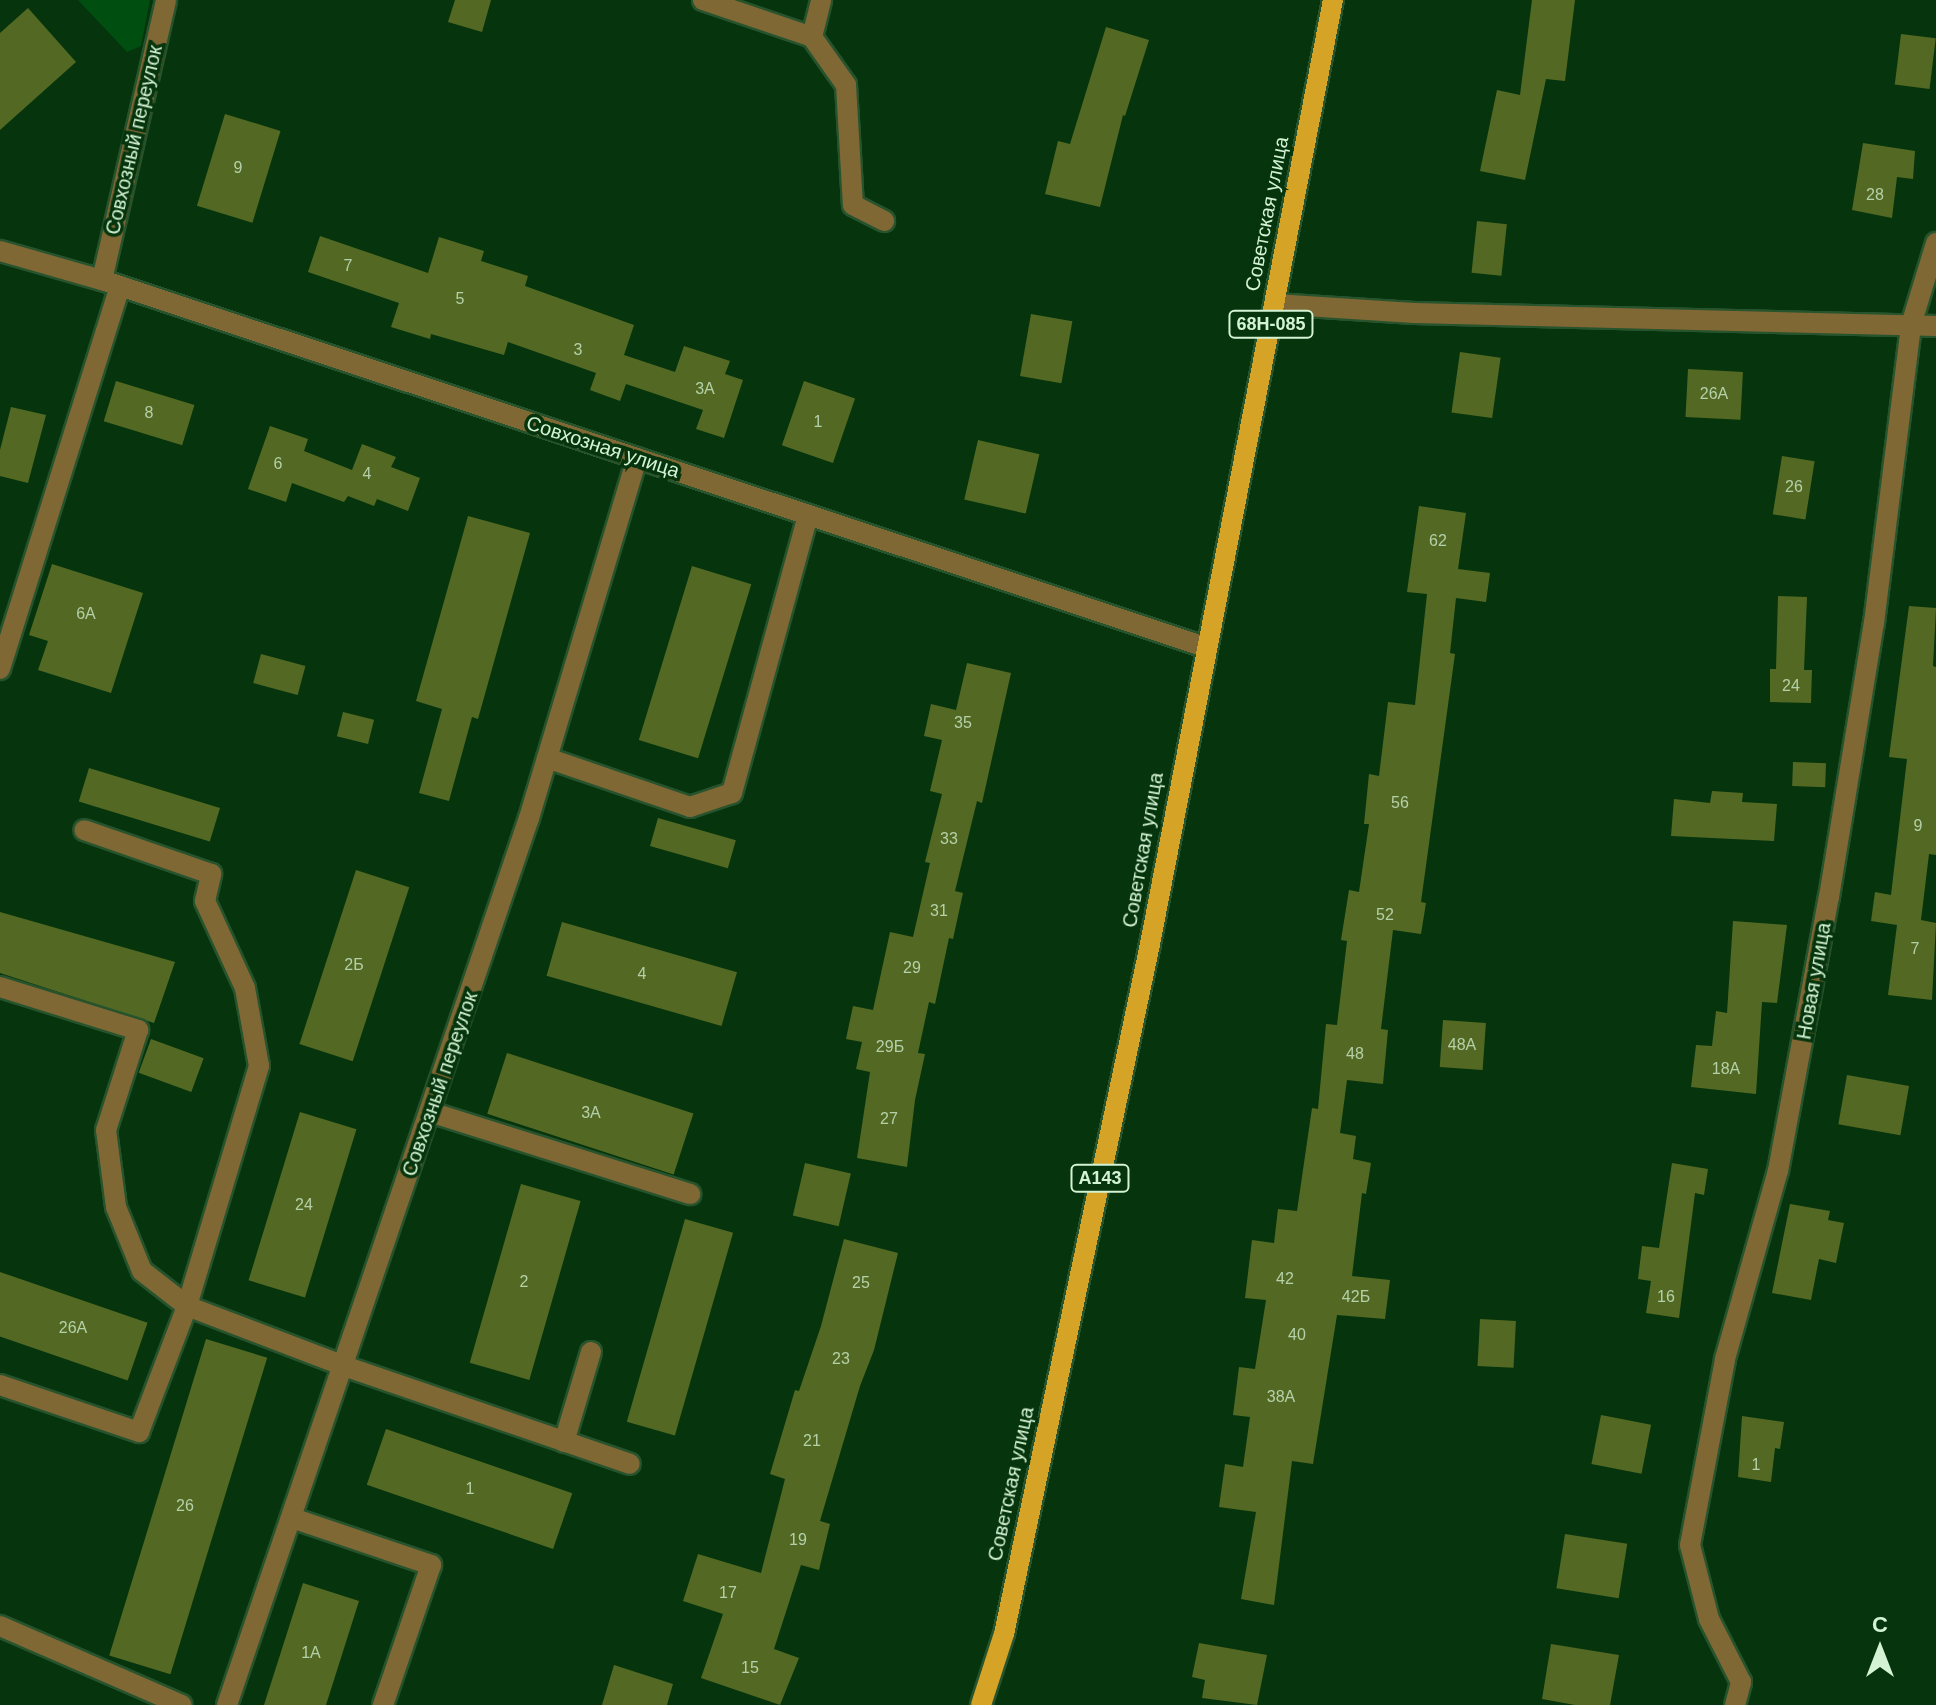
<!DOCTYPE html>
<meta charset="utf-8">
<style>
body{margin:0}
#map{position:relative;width:1936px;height:1705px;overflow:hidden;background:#06350d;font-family:Helvetica,sans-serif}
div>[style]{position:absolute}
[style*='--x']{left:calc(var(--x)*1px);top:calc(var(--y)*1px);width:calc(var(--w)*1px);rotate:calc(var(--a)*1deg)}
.green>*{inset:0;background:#014e11}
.building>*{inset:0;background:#536923;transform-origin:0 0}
.roads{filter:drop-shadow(2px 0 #27532d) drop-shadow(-2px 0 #27532d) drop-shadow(0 2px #27532d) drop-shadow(0 -2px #27532d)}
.minor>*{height:20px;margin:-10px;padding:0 10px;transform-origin:10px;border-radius:10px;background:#806835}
.major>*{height:20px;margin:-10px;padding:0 10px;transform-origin:10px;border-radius:10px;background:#d5a427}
span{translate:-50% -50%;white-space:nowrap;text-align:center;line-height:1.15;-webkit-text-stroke:7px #06350d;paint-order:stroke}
.number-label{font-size:16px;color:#b4d0a8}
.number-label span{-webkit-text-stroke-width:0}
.shield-label span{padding:2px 6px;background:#06350d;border:2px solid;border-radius:6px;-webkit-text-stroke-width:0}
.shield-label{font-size:18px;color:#d4f3d4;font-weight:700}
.street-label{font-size:20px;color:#d4f3d4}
.north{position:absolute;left:1840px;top:1609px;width:80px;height:80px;-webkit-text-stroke:6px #06350d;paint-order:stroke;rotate:0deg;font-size:22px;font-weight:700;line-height:32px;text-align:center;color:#d4f3d4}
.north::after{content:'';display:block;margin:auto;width:28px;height:36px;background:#d4f3d4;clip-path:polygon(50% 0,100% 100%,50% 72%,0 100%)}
</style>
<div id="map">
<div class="green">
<i style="clip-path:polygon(78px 0,150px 0,141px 46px,127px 52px)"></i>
</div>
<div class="building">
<i style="clip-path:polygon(455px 0,491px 0,482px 32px,448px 22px)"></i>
<i style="clip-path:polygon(1532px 0,1575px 0,1565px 81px,1546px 79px,1525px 180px,1480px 171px,1497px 90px,1520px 95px)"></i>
<i style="clip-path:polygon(28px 8px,76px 62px,0 130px,0 33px)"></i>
<i style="clip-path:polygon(1106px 27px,1149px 40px,1125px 116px,1123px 115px,1100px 207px,1045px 194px,1058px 141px,1070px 144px)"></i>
<i style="left:1901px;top:34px;width:35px;height:51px;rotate:7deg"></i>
<i style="left:225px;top:114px;width:58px;height:96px;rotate:17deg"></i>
<i style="clip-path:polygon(1863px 143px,1915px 151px,1913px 179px,1897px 177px,1892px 218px,1852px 210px)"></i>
<i style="left:1477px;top:221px;width:30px;height:52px;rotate:6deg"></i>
<i style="clip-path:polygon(320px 236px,428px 273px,439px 237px,484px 251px,481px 261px,528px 276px,525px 286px,634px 325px,624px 355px,675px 372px,684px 346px,730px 361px,725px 374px,743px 380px,724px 438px,696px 429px,703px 410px,626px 384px,620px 401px,590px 390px,596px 373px,508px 342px,504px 355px,431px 334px,430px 339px,391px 327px,399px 303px,308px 272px)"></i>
<i style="left:1031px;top:314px;width:42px;height:63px;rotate:10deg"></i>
<i style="left:1460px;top:352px;width:41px;height:61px;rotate:8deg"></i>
<i style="left:1688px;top:369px;width:55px;height:48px;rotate:3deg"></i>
<i style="left:116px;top:381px;width:82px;height:42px;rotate:17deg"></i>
<i style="left:804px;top:381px;width:54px;height:68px;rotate:19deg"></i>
<i style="clip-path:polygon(11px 407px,46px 415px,28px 483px,0 476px,0 450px)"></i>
<i style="clip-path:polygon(270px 426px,308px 439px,304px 451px,352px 470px,362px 444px,396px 457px,391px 467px,420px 478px,408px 511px,377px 499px,374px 506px,348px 496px,344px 502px,292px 483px,286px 502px,248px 489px)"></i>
<i style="left:978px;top:440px;width:63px;height:61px;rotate:13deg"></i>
<i style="left:1782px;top:456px;width:33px;height:59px;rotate:9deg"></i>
<i style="clip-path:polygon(1419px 506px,1466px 513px,1458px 569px,1490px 573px,1486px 602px,1456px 598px,1450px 653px,1455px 654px,1421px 902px,1426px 903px,1421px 934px,1393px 930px,1381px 1029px,1388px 1030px,1383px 1084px,1347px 1080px,1340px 1133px,1356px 1136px,1353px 1159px,1371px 1163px,1366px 1194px,1362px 1193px,1352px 1276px,1390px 1280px,1385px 1319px,1337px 1315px,1313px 1464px,1292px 1461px,1274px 1605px,1241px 1599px,1256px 1512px,1219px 1507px,1225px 1464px,1243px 1467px,1250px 1417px,1233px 1415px,1239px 1367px,1255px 1369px,1266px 1300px,1245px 1298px,1252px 1240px,1274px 1243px,1278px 1209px,1297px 1211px,1312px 1108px,1318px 1109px,1326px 1024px,1337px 1025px,1347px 941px,1341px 940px,1349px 890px,1359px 892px,1369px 824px,1364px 824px,1369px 774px,1379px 776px,1388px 702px,1415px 705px,1427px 594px,1407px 592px)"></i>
<i style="clip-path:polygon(468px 516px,530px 533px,478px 719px,472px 717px,449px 801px,419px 793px,442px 709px,416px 701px)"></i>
<i style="clip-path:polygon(52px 564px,143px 593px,111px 693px,38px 670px,48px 641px,29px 635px)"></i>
<i style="left:692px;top:566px;width:62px;height:182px;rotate:17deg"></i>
<i style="clip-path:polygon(1778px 596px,1807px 597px,1804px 670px,1812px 670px,1811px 703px,1770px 702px,1770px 669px,1776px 669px)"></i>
<i style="clip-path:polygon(1909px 606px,1936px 608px,1933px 666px,1936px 667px,1936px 855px,1929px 854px,1921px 920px,1936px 923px,1932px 1000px,1888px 995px,1897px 925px,1871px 921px,1875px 892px,1891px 895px,1907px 759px,1889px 757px)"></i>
<i style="left:261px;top:654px;width:46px;height:30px;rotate:15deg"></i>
<i style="clip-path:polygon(967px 663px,1011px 673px,982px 803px,977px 801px,955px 891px,963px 893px,953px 939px,949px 938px,935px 1004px,929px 1002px,918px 1053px,925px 1054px,915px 1100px,907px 1167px,857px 1158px,870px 1072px,856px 1069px,862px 1042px,846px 1039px,853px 1006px,873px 1010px,890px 932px,913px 937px,930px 863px,925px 862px,942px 794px,930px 791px,942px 740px,924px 736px,931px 704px,956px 710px)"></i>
<i style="left:343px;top:712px;width:32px;height:25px;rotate:14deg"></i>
<i style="left:1793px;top:762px;width:33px;height:24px;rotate:2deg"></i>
<i style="left:89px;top:768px;width:137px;height:35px;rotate:17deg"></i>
<i style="clip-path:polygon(1712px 791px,1743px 793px,1742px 802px,1777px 804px,1774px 841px,1671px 836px,1674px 799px,1710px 803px)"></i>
<i style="left:658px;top:818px;width:81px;height:29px;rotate:16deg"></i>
<i style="left:356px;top:870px;width:56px;height:183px;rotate:18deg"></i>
<i style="clip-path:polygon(0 912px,175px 962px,154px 1023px,0 973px)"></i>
<i style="clip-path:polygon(1733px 921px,1787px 925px,1777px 1003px,1762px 1002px,1756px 1094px,1691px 1087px,1696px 1045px,1712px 1046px,1716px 1011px,1727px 1013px)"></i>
<i style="left:562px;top:922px;width:182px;height:56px;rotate:16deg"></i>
<i style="left:1443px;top:1020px;width:43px;height:47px;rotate:4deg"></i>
<i style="left:151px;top:1039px;width:56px;height:36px;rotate:20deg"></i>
<i style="left:507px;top:1053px;width:196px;height:64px;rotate:18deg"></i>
<i style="left:1847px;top:1075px;width:63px;height:50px;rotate:10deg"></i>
<i style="left:300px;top:1112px;width:59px;height:176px;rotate:17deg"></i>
<i style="left:805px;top:1163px;width:47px;height:54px;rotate:13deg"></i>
<i style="clip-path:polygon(1672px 1163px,1708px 1169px,1704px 1195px,1695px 1193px,1679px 1318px,1646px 1313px,1651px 1281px,1638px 1279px,1642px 1246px,1659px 1248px)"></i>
<i style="left:521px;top:1184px;width:62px;height:186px;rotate:16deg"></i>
<i style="clip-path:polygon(1790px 1204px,1830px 1211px,1828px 1220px,1844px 1223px,1836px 1263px,1819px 1259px,1811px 1300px,1772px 1293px)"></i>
<i style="left:685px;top:1219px;width:50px;height:211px;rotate:16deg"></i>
<i style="clip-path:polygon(844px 1239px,898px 1253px,874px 1350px,860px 1386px,820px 1521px,830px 1524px,819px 1570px,801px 1565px,774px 1649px,799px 1658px,780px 1705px,701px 1678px,723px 1614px,683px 1601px,698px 1554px,761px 1573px,785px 1479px,770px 1474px,795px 1390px,799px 1391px,821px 1326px)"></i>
<i style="left:0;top:1272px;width:156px;height:61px;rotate:19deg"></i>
<i style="left:1480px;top:1319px;width:36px;height:47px;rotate:3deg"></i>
<i style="left:206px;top:1339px;width:64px;height:331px;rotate:17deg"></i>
<i style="left:1601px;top:1415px;width:51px;height:50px;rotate:11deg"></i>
<i style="clip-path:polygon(1742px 1416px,1784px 1422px,1780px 1449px,1775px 1448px,1771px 1482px,1738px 1477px)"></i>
<i style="left:386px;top:1429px;width:197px;height:59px;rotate:19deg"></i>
<i style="left:1565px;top:1534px;width:63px;height:55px;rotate:9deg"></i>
<i style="clip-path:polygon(303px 1583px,359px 1601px,326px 1705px,264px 1705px)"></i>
<i style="clip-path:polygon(1199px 1643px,1267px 1655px,1257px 1705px,1202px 1698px,1205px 1680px,1192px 1677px)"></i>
<i style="clip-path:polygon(1551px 1644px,1619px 1655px,1610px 1705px,1575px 1705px,1542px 1699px)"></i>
<i style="clip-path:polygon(614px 1665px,673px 1684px,667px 1705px,602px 1705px)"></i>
</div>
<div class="roads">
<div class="minor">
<i style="--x:703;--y:0;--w:115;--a:18.7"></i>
<i style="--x:812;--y:37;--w:38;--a:-76"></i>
<i style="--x:812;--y:37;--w:59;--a:54.7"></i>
<i style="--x:846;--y:85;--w:120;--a:86.7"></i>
<i style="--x:853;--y:205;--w:35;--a:27"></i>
<i style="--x:0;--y:251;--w:106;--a:15.9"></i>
<i style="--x:102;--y:280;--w:1162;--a:18.4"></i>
<i style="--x:102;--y:280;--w:287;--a:-77.1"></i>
<i style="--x:1275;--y:304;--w:139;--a:3.7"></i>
<i style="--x:1414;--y:313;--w:522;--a:1.43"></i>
<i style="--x:0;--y:669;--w:400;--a:-72.6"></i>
<i style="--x:547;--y:758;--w:151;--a:18.9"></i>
<i style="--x:690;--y:807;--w:44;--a:-18.4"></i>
<i style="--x:732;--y:793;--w:288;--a:-74.7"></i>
<i style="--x:0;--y:987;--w:145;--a:17.3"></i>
<i style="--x:138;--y:1030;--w:105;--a:107.7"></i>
<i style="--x:106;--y:1130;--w:78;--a:82.6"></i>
<i style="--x:116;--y:1207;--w:69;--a:67.9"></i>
<i style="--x:142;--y:1271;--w:57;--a:37.9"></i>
<i style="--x:187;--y:1306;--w:251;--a:-73.3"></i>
<i style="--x:259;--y:1066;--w:79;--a:-100.2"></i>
<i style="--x:245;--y:988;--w:96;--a:-114.7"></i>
<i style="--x:205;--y:901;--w:28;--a:-77"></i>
<i style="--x:211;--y:874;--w:134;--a:-160.9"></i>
<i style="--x:430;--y:1112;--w:273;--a:17.5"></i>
<i style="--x:0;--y:1385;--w:147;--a:18.7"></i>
<i style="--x:139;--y:1432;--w:135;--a:-69.1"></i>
<i style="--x:187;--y:1306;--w:168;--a:20.9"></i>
<i style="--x:344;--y:1366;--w:302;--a:18.9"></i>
<i style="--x:564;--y:1442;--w:94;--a:-73.3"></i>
<i style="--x:292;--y:1518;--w:147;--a:18.7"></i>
<i style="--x:431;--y:1565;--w:148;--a:108.9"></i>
<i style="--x:0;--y:1626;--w:198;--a:23.5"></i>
<i style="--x:227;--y:1705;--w:937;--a:-71.2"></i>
<i style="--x:529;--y:818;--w:376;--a:-73.3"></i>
<i style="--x:1735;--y:1705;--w:24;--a:-75"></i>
<i style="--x:1741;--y:1682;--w:71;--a:-116.9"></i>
<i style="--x:1709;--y:1619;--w:76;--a:-104.4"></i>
<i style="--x:1690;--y:1545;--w:189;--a:-79.3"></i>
<i style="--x:1725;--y:1359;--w:195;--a:-74.3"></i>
<i style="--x:1778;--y:1171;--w:279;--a:-79.5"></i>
<i style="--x:1829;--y:897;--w:278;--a:-80.7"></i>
<i style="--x:1874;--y:623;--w:300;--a:-82.9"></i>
<i style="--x:1911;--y:325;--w:86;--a:-73"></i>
</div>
<div class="major">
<i style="--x:981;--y:1705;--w:75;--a:-72.1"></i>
<i style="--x:1004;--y:1634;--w:705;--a:-78.05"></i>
<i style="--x:1150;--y:944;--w:962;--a:-79.03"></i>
</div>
</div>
<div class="number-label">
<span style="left:238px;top:168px">9</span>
<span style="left:1875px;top:195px">28</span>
<span style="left:348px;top:266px">7</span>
<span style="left:460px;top:299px">5</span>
<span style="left:578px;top:350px">3</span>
<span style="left:705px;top:389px">3А</span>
<span style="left:1714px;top:394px">26А</span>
<span style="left:149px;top:413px">8</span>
<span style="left:818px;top:422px">1</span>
<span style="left:278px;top:464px">6</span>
<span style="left:367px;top:474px">4</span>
<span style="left:1794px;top:487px">26</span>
<span style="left:1438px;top:541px">62</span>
<span style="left:86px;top:614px">6А</span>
<span style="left:1791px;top:686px">24</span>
<span style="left:963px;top:723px">35</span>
<span style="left:1400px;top:803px">56</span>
<span style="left:1918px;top:826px">9</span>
<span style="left:949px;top:839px">33</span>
<span style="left:939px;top:911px">31</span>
<span style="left:1385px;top:915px">52</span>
<span style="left:1915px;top:949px">7</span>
<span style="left:354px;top:965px">2Б</span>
<span style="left:912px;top:968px">29</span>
<span style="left:642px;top:974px">4</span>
<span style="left:1462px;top:1045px">48А</span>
<span style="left:890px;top:1047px">29Б</span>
<span style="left:1355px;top:1054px">48</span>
<span style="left:1726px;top:1069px">18А</span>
<span style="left:591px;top:1113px">3А</span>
<span style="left:889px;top:1119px">27</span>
<span style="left:304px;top:1205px">24</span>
<span style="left:1285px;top:1279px">42</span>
<span style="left:524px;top:1282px">2</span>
<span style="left:861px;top:1283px">25</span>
<span style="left:1356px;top:1297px">42Б</span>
<span style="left:1666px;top:1297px">16</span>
<span style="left:73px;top:1328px">26А</span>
<span style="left:1297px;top:1335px">40</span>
<span style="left:841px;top:1359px">23</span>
<span style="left:1281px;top:1397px">38А</span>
<span style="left:812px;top:1441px">21</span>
<span style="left:1756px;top:1465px">1</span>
<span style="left:470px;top:1489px">1</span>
<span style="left:185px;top:1506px">26</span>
<span style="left:798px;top:1540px">19</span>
<span style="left:728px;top:1593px">17</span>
<span style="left:311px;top:1653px">1А</span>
<span style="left:750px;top:1668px">15</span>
</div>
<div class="shield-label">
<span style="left:1271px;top:324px">68Н-085</span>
<span style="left:1100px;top:1178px">А143</span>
</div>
<div class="street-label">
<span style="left:134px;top:140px;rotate:-77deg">Совхозный переулок</span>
<span style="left:1267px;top:214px;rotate:-79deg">Советская улица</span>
<span style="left:603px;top:447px;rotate:18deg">Совхозная улица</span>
<span style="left:1143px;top:850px;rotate:-80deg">Советская улица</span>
<span style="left:1814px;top:981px;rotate:-80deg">Новая улица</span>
<span style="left:440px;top:1084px;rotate:-71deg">Совхозный переулок</span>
<span style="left:1011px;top:1484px;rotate:-78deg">Советская улица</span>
</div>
<div class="north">С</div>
</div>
